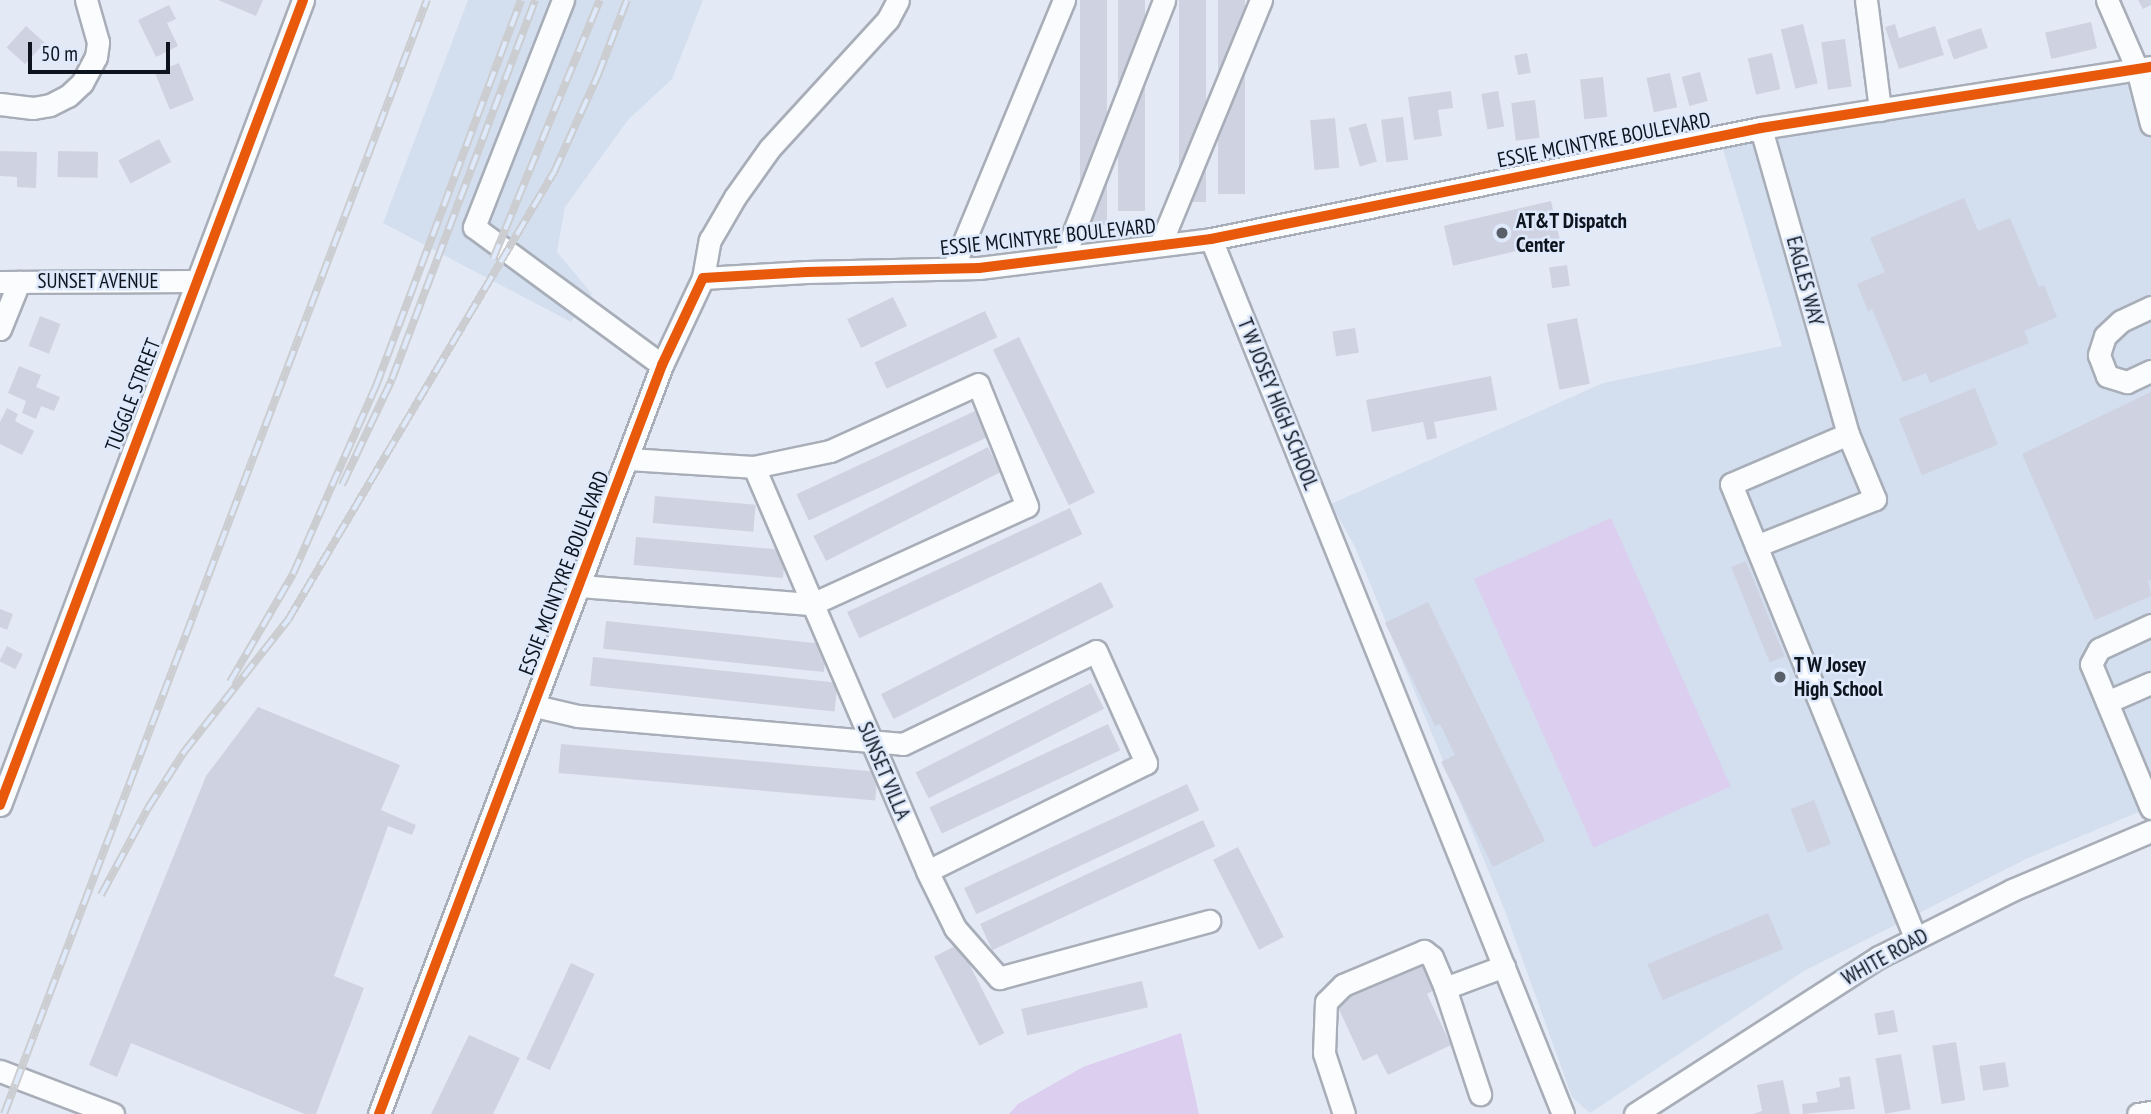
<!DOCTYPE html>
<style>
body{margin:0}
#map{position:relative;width:2151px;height:1114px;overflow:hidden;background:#e4eaf5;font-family:"PT Sans Narrow",sans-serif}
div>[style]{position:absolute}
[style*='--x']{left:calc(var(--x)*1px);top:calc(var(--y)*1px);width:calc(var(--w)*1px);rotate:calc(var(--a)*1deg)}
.built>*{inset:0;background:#d3deee}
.green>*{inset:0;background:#dbceef;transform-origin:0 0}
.building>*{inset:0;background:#cfd2e1;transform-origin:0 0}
.roads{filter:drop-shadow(2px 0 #a8aeb8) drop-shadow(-2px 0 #a8aeb8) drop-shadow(0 2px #a8aeb8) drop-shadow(0 -2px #a8aeb8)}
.minor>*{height:21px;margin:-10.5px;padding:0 10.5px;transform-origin:10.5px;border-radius:10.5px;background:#fbfcfe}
.rail>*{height:8px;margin-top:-4px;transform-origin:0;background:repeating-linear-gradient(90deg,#dee9fb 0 16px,#cbcdd0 0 32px);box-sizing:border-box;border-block:2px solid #cbcdd0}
.cycleway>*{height:10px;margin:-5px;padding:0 5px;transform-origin:5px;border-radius:5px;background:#e8590c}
.dots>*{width:19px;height:19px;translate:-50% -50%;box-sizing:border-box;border:4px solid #dee9fb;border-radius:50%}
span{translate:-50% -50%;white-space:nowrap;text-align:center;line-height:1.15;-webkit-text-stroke:5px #dee9fb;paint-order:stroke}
.street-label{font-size:21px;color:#0d141e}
.poi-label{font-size:21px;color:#0d141e;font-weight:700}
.left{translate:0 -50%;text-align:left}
.scale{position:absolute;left:28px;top:42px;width:142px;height:32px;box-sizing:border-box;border:4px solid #0d141e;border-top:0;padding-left:9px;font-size:21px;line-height:24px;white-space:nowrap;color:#0d141e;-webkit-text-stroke:5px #dee9fb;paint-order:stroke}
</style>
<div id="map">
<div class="built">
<i style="clip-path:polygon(468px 0,703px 0,672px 79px,628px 120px,565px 207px,557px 252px,592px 294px,571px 322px,383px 223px)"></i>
<i style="clip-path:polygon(2151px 80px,2151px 807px,2026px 859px,1804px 971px,1590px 1113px,1572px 1097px,1505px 911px,1355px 547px,1331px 504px,1603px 383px,1782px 346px,1722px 146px)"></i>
</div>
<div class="green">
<i style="left:1611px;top:518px;width:294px;height:150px;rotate:66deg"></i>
<i style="clip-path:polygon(1181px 1033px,1199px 1114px,1009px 1114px,1018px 1104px,1083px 1067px)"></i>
</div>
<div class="building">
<i style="clip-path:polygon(218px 0,263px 0,256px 16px)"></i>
<i style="left:1080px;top:0;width:27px;height:225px"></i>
<i style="left:1118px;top:0;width:27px;height:211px"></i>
<i style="left:1179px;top:0;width:27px;height:202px"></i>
<i style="left:1218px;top:0;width:27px;height:194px"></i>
<i style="clip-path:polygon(2138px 0,2151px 0,2151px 5px,2143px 9px)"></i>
<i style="clip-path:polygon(169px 5px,176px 19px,167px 23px,178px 46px,156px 57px,138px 20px)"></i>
<i style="left:2091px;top:22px;width:27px;height:47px;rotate:77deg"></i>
<i style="left:1803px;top:24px;width:61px;height:23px;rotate:76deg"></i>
<i style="clip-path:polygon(1895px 24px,1899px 38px,1935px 26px,1944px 55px,1899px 69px,1885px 27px)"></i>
<i style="left:26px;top:26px;width:25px;height:29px;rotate:42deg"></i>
<i style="left:1981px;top:28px;width:21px;height:36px;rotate:71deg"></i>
<i style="left:1845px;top:39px;width:48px;height:24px;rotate:82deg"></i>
<i style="left:1527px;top:53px;width:20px;height:13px;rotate:79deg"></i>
<i style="left:1772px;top:53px;width:37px;height:25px;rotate:77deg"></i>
<i style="left:179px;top:63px;width:40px;height:26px;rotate:68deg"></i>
<i style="left:1700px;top:72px;width:30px;height:19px;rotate:75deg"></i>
<i style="left:1670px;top:73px;width:35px;height:24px;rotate:78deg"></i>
<i style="left:1603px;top:77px;width:40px;height:23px;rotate:84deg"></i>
<i style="clip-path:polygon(1451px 91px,1453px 108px,1438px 110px,1442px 136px,1414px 140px,1408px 97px)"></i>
<i style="left:1498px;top:91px;width:36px;height:17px;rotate:80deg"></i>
<i style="left:1535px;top:100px;width:38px;height:24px;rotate:83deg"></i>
<i style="left:1403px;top:117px;width:43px;height:22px;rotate:83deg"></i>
<i style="left:1335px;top:118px;width:50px;height:25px;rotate:85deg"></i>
<i style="left:1366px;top:123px;width:40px;height:18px;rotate:74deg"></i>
<i style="left:159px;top:139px;width:26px;height:46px;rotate:62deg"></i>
<i style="clip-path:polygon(0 151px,37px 152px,36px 188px,17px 187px,17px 177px,0 176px)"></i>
<i style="left:58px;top:151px;width:40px;height:26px;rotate:1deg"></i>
<i style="clip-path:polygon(1964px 198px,1978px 231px,2010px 218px,2039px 287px,2044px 285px,2057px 317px,2024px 331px,2029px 343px,1930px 383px,1926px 373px,1903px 382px,1872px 309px,1868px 311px,1857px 284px,1885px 272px,1870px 238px)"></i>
<i style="left:1551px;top:201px;width:41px;height:110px;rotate:77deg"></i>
<i style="left:1567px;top:265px;width:21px;height:18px;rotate:82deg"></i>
<i style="left:893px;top:297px;width:32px;height:51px;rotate:64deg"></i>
<i style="left:985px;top:311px;width:29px;height:122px;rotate:65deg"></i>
<i style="left:40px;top:316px;width:22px;height:32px;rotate:21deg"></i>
<i style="left:1577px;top:318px;width:67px;height:31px;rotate:79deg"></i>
<i style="left:1355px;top:328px;width:25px;height:23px;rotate:81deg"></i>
<i style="left:1019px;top:337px;width:173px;height:29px;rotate:64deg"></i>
<i style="clip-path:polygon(19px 366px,41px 375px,36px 387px,60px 397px,54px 411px,41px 406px,36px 419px,22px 413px,26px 401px,8px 393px)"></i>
<i style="clip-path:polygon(1491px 376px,1497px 410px,1434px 422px,1437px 438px,1427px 440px,1423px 422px,1372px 432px,1366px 400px)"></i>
<i style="left:1975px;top:388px;width:61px;height:82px;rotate:68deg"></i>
<i style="clip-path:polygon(2151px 392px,2151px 580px,2148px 581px,2151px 596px,2095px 620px,2022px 454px)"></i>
<i style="clip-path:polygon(7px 408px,18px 414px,15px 421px,34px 431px,22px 455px,0 444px,0 422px)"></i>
<i style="left:975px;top:411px;width:29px;height:197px;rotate:65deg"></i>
<i style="left:988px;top:447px;width:28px;height:196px;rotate:63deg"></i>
<i style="left:655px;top:496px;width:101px;height:27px;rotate:5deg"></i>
<i style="left:1070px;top:508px;width:29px;height:246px;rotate:65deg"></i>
<i style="left:636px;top:537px;width:150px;height:28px;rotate:5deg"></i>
<i style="left:1746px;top:561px;width:103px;height:16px;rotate:68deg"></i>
<i style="left:1101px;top:582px;width:28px;height:247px;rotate:63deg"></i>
<i style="clip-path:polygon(1428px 602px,1545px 841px,1493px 867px,1441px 762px,1455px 755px,1440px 724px,1435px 726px,1385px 623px)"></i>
<i style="clip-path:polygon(0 609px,13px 614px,7px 630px,0 627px)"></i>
<i style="left:606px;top:621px;width:222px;height:28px;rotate:6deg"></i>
<i style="left:7px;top:646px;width:18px;height:17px;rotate:27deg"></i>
<i style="left:593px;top:657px;width:246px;height:29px;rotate:6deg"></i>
<i style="left:1091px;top:683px;width:29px;height:197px;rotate:63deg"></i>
<i style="clip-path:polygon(258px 707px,400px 765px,381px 810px,416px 825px,412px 835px,388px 826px,334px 976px,364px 988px,316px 1114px,305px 1114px,131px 1043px,117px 1077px,89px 1065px,206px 776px)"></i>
<i style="left:1108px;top:724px;width:29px;height:197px;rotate:65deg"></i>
<i style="left:561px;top:744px;width:318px;height:29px;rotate:5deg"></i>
<i style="left:1187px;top:784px;width:29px;height:246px;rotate:65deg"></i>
<i style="left:1814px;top:800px;width:47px;height:25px;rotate:69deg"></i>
<i style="left:1203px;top:820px;width:29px;height:246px;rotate:65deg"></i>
<i style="left:1238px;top:847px;width:101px;height:28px;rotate:63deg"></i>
<i style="left:1768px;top:913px;width:39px;height:131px;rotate:67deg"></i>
<i style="left:959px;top:944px;width:100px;height:28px;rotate:63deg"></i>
<i style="clip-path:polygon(1428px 960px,1441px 987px,1427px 994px,1451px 1045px,1388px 1075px,1377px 1054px,1363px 1061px,1336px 1003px)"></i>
<i style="left:571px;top:963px;width:26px;height:106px;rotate:25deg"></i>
<i style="left:1142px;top:981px;width:27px;height:124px;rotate:77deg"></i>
<i style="left:1894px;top:1010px;width:22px;height:20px;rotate:80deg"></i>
<i style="clip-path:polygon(469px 1035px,520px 1058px,493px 1114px,431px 1114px)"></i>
<i style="left:1956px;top:1042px;width:59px;height:24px;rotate:81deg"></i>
<i style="left:1901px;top:1054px;width:56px;height:26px;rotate:80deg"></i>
<i style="left:2005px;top:1062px;width:25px;height:26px;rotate:81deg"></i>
<i style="clip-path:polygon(1850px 1076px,1855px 1109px,1803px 1114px,1802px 1104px,1818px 1102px,1816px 1092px,1840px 1087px,1839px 1078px)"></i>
<i style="clip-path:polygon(1783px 1080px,1790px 1114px,1753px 1114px,1762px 1111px,1757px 1085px)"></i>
</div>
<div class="roads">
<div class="minor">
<i style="--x:563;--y:0;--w:244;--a:111.4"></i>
<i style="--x:474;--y:227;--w:233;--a:36.3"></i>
<i style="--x:1866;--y:0;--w:111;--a:82.7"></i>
<i style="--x:2107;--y:0;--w:75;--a:66.5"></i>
<i style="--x:2137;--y:69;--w:57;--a:75.7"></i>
<i style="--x:0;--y:104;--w:33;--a:7"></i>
<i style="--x:33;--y:108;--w:17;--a:-10"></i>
<i style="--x:50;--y:105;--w:20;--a:-27"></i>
<i style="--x:68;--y:96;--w:19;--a:-43"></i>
<i style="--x:82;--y:83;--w:30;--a:-62"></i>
<i style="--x:96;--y:57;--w:15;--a:-82"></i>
<i style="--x:98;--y:42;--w:44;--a:-105.9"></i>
<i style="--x:1211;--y:239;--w:943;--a:68.09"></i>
<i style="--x:1160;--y:245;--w:265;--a:-67.6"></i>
<i style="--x:1064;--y:257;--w:276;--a:-68.7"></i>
<i style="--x:953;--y:268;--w:290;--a:-67.5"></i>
<i style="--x:703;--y:278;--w:39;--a:-80"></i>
<i style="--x:710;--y:240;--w:50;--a:-59.8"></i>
<i style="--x:735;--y:197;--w:60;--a:-54.5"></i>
<i style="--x:770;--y:148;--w:175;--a:-47.5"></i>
<i style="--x:888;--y:19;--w:21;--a:-62"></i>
<i style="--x:0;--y:282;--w:197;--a:-0.3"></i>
<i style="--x:2151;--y:307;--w:33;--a:155"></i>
<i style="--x:2121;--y:321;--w:22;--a:137"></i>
<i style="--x:2105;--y:336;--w:20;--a:108"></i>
<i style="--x:2099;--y:355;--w:22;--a:69"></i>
<i style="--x:2107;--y:376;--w:21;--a:17"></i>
<i style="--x:2127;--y:382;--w:26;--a:-25"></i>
<i style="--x:0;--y:329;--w:51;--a:-68"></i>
<i style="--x:1848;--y:434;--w:127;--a:156.9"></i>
<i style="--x:1731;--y:484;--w:490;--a:67.9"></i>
<i style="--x:627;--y:459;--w:127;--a:3.6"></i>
<i style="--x:754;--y:467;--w:439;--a:66.8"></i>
<i style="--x:927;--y:871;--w:64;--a:63.8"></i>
<i style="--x:955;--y:928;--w:67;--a:48.7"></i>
<i style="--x:999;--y:978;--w:218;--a:-15.2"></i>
<i style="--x:1756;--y:546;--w:128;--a:-21.6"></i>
<i style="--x:1875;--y:499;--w:70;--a:-112.6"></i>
<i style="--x:1848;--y:434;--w:318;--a:-105.9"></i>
<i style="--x:581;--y:586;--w:232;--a:4.5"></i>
<i style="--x:812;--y:604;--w:236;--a:-24.5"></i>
<i style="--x:1027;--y:506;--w:131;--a:-111.9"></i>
<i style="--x:978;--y:384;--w:162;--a:155.6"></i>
<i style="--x:830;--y:451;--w:78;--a:168.1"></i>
<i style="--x:2151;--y:625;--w:57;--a:155.2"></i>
<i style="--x:2099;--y:649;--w:17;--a:118"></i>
<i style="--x:2091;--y:664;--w:156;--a:67.4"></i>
<i style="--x:2107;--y:702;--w:48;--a:-23.4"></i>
<i style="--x:535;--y:706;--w:44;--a:13.1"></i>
<i style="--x:578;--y:716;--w:326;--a:4.9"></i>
<i style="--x:903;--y:744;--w:214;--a:-25.7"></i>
<i style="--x:1096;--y:651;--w:123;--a:65.9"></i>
<i style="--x:1146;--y:763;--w:244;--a:153.7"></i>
<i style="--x:0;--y:805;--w:860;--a:-69.37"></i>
<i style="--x:1445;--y:988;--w:112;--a:71.7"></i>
<i style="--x:0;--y:1071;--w:121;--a:20.8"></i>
<i style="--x:379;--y:1114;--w:801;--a:-69.3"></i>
<i style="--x:662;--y:365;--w:96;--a:-64.8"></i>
<i style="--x:703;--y:278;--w:104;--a:-3.3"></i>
<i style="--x:807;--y:272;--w:172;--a:-1.3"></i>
<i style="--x:979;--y:268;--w:234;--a:-7.1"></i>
<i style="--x:1211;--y:239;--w:561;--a:-11.41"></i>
<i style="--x:1761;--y:128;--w:395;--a:-8.9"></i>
<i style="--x:1344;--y:1114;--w:64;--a:-108.2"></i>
<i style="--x:1324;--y:1053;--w:51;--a:-87.8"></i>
<i style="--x:1326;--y:1002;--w:24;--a:-45"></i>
<i style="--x:1343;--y:985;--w:88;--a:-22.8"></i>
<i style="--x:1424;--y:951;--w:10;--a:37"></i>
<i style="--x:1432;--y:957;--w:34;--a:67"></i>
<i style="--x:1445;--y:988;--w:63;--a:-20.4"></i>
<i style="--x:1635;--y:1114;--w:290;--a:-32.8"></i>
<i style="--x:1879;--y:957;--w:149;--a:-26.7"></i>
<i style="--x:2012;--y:890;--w:151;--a:-23"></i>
<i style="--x:2138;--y:1114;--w:13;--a:-9"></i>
</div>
</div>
<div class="rail">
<i style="--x:493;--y:259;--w:280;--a:-67.6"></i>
<i style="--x:342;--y:485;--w:117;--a:-64.7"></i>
<i style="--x:392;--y:379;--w:405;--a:-69.3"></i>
<i style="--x:230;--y:682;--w:125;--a:-59.7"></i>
<i style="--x:293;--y:574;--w:206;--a:-66.2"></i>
<i style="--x:376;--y:386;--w:412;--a:-69.4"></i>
<i style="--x:101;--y:895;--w:99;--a:-61.6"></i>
<i style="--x:148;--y:808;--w:67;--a:-57.3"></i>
<i style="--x:184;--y:752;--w:168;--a:-51.8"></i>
<i style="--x:288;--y:620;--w:521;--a:-59.3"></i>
<i style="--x:554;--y:172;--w:107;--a:-65.6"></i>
<i style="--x:598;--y:75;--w:80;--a:-68.9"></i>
<i style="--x:4;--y:1114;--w:1192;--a:-69.21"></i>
</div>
<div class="cycleway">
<i style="--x:0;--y:805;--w:860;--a:-69.37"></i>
<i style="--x:379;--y:1114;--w:801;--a:-69.3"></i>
<i style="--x:662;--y:365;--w:96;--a:-64.8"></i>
<i style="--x:703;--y:278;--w:104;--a:-3.3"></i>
<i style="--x:807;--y:272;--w:172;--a:-1.3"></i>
<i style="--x:979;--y:268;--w:234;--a:-7.1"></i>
<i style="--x:1211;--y:239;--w:561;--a:-11.41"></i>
<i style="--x:1761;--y:128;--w:395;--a:-8.9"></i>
</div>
<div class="dots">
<i style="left:1502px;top:233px;background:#585f69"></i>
<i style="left:1780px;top:677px;background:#585f69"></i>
</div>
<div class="street-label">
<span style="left:1604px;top:140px;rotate:-11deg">ESSIE MCINTYRE BOULEVARD</span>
<span style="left:1048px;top:237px;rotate:-6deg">ESSIE MCINTYRE BOULEVARD</span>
<span style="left:98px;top:281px">SUNSET AVENUE</span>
<span style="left:1805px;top:281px;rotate:75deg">EAGLES WAY</span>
<span style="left:133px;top:395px;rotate:-69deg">TUGGLE STREET</span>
<span style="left:1278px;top:404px;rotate:68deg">T W JOSEY HIGH SCHOOL</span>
<span style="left:564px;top:573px;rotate:-69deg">ESSIE MCINTYRE BOULEVARD</span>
<span style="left:884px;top:771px;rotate:67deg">SUNSET VILLA</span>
<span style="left:1885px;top:957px;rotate:-29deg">WHITE ROAD</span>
</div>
<div class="poi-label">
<span class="left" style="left:1516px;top:233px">AT&amp;T Dispatch<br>Center</span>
<span class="left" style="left:1794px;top:677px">T W Josey<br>High School</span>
</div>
<div class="scale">50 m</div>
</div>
